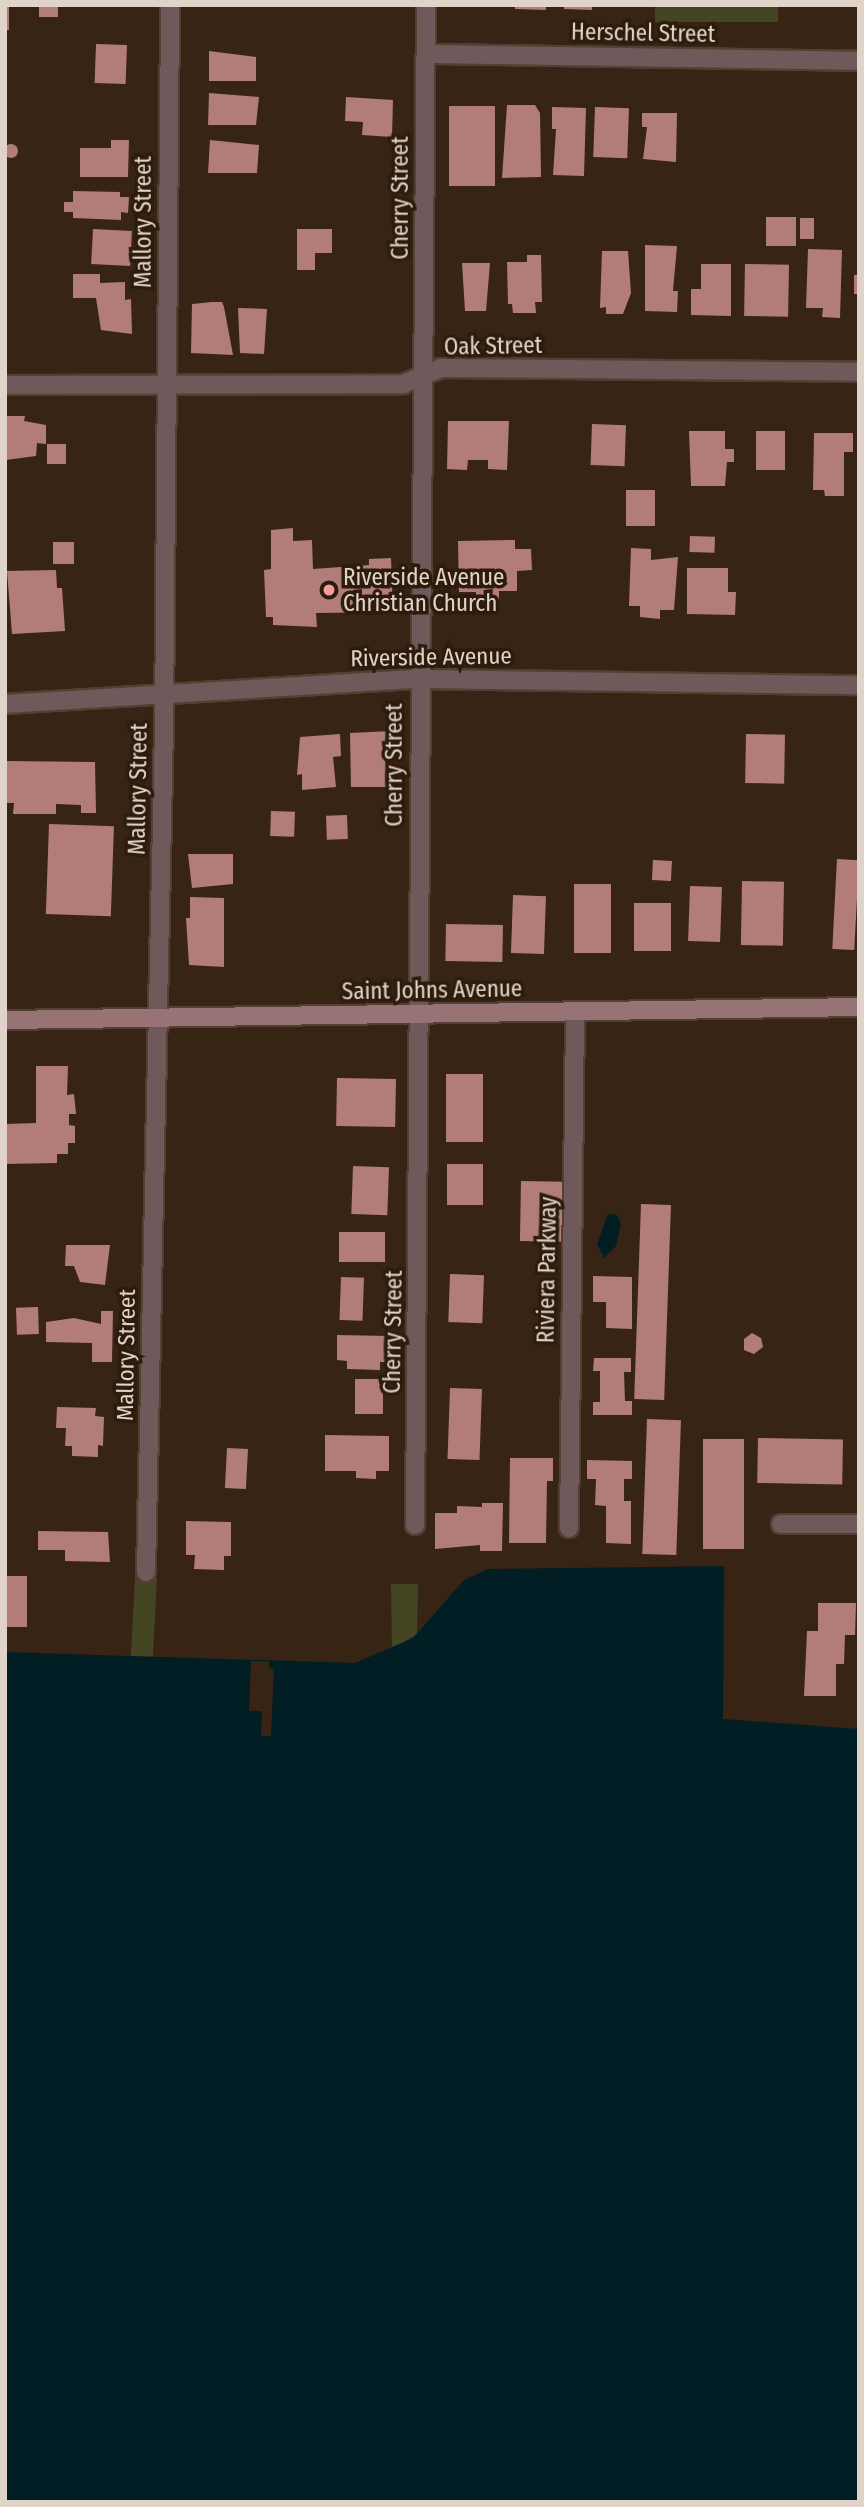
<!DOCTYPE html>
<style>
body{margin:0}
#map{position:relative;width:864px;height:2507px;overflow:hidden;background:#382415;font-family:"Fira Sans Condensed",sans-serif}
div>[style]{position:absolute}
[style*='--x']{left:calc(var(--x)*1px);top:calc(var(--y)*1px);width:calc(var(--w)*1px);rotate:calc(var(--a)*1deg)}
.green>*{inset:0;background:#434523;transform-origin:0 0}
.water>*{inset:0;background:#001e23}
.pier>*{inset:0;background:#382415}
.building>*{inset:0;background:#b27d79;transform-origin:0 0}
.round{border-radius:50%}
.roads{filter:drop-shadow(2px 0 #534032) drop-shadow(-2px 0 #534032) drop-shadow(0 2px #534032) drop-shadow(0 -2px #534032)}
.minor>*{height:18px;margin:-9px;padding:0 9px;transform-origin:9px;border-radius:9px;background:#70595b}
.secondary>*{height:18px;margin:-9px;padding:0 9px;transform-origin:9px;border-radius:9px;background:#977376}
.dots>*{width:19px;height:19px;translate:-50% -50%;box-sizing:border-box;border:4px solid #2d1b0c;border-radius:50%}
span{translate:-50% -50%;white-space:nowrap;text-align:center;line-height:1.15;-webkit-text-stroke:7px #2d1b0c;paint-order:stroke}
.street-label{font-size:23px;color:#e0d3c9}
.poi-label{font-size:23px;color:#e0d3c9}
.left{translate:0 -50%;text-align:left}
.frame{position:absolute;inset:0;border:7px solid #e0d3c9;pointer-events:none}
</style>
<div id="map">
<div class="green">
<i style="left:655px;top:5px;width:123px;height:17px"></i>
<i style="left:135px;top:1577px;width:22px;height:79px;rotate:3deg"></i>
<i style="clip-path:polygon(391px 1584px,418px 1584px,417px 1634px,392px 1650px)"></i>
</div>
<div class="water">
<i style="clip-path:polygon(608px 1214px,617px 1215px,621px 1224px,616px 1246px,604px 1258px,597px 1244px)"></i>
<i style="clip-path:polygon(724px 1566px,723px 1719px,859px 1729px,859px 2502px,5px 2502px,5px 1652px,355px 1663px,413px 1638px,464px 1580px,488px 1569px)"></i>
</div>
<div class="pier">
<i style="clip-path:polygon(251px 1661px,269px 1661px,269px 1668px,274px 1669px,271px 1736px,261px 1736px,262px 1711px,249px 1711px)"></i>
</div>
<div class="building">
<i style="left:5px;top:5px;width:4px;height:25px"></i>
<i style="left:39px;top:5px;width:19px;height:12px"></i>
<i style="clip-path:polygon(515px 5px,546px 5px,546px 10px,515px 9px)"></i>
<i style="clip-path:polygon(564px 5px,592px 5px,592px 10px,564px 9px)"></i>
<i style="left:96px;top:44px;width:31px;height:39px;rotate:2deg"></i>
<i style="clip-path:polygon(209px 51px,256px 57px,256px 81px,209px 81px)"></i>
<i style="clip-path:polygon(209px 93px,259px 97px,256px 125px,208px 125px)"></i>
<i style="clip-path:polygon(346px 97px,393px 100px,392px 137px,362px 135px,363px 122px,345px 121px)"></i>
<i style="clip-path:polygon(507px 105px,535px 105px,540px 113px,541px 177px,502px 178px)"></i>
<i style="left:449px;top:106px;width:46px;height:80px"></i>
<i style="clip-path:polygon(552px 107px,586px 108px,584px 176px,553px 175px,556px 129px,552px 129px)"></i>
<i style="left:595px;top:107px;width:34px;height:50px;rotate:2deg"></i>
<i style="clip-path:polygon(642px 113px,677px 113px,676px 162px,643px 159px,647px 127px,642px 127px)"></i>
<i style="clip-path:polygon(111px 140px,129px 140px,128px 177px,80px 177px,80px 148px,111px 148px)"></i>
<i style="clip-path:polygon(210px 140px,259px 145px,257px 173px,208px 173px)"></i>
<i class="round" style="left:4px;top:144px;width:14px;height:14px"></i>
<i style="clip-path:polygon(73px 191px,120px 192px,120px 197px,129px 197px,128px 213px,121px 212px,121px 220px,73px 218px,73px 212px,64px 212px,64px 202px,73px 202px)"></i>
<i style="left:766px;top:217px;width:30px;height:29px"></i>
<i style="left:800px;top:218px;width:14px;height:21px"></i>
<i style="left:93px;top:229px;width:39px;height:35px;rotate:3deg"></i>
<i style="clip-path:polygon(297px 229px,332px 229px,332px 253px,315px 253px,315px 270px,297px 270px)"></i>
<i style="clip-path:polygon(645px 245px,677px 246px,673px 291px,678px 291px,677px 312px,645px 311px)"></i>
<i style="clip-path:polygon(808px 249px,842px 250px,840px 318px,822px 317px,823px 308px,806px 308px)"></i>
<i style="clip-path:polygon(602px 251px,628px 251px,631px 293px,623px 314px,606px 314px,606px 307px,600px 308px)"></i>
<i style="clip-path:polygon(527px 255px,541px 255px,542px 302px,535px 302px,536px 313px,513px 313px,512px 304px,508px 304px,507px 262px,527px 262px)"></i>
<i style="clip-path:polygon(462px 263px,490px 263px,486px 311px,465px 311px)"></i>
<i style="clip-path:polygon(701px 264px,731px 264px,731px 316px,691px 315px,691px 289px,701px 289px)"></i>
<i style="left:745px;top:264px;width:44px;height:52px;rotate:1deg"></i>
<i style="clip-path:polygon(73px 274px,100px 274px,100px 283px,125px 282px,125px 300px,131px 299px,132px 334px,101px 330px,96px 298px,73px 298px)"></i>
<i style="left:854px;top:275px;width:5px;height:19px"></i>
<i style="clip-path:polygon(212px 302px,222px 302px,224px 307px,233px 355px,191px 353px,192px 304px)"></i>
<i style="clip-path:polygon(238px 308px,267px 309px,264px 354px,240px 353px)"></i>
<i style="clip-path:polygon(6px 416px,25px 416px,24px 421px,46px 425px,46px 444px,37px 443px,36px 456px,6px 460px)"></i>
<i style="clip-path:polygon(448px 421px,509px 421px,507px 470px,488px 469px,488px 460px,468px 460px,467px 470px,447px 469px)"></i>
<i style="left:592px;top:424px;width:34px;height:41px;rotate:2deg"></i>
<i style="clip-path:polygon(689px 431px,725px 431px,725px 449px,734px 449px,734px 462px,727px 462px,725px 486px,691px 486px)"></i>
<i style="left:756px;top:431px;width:29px;height:39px"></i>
<i style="clip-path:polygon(814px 433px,853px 433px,853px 452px,844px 452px,844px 496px,825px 496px,824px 490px,813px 490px)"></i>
<i style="left:47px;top:444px;width:19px;height:20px"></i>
<i style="left:626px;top:490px;width:29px;height:36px"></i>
<i style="clip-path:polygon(293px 528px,293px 541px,312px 540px,313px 569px,369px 565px,369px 559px,391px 558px,393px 612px,316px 613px,317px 627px,273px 625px,273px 617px,266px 617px,264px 570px,271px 569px,271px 530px)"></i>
<i style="left:690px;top:536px;width:25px;height:16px;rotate:2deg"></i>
<i style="clip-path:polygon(515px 540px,515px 549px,531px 549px,532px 570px,517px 571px,517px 591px,499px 591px,499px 599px,476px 600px,476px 592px,459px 592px,458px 541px)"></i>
<i style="left:74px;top:542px;width:22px;height:21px;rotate:90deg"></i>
<i style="clip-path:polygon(631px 548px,651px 549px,651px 560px,678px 557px,674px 610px,660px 610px,660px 619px,640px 617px,640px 606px,629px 606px)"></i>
<i style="clip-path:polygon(687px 568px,728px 568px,728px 592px,736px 592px,735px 615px,687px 614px)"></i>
<i style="clip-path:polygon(56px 570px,57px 588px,62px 588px,65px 631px,12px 634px,7px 571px)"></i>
<i style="clip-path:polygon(391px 731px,393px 754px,386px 754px,388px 787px,351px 787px,350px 733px)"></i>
<i style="clip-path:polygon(340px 734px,341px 756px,333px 757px,336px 787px,302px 790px,302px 774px,297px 775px,300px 737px)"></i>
<i style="left:746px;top:734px;width:39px;height:49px;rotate:1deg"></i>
<i style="clip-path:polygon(5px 761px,95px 762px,96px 813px,81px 813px,81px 805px,56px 804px,56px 814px,13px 814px,14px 803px,5px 803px)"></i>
<i style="left:271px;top:811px;width:24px;height:25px;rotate:2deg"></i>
<i style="left:347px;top:815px;width:24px;height:21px;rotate:88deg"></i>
<i style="left:49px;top:824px;width:65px;height:90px;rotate:2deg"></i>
<i style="clip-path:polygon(188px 854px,233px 854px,233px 884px,192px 888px)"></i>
<i style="left:837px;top:859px;width:22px;height:90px;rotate:3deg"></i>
<i style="left:653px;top:860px;width:19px;height:20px;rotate:3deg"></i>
<i style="left:742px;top:881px;width:42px;height:64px;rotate:1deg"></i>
<i style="left:574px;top:884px;width:37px;height:69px"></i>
<i style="left:690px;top:886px;width:32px;height:55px;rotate:2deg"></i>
<i style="left:513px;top:895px;width:33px;height:58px;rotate:2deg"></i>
<i style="clip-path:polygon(190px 897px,224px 898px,224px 967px,189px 965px,186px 918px,190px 918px)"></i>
<i style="left:634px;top:903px;width:37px;height:48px"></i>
<i style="left:446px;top:924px;width:57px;height:37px;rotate:1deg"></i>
<i style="clip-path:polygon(36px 1066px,68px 1066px,67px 1095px,74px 1094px,76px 1114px,69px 1114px,69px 1125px,75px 1126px,75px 1143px,68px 1143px,68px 1154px,57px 1154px,57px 1163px,5px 1164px,5px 1124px,36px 1123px)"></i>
<i style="left:446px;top:1074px;width:37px;height:68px"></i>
<i style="left:337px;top:1078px;width:59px;height:48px;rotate:1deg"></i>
<i style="left:447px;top:1164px;width:36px;height:41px"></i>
<i style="left:353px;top:1166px;width:36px;height:48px;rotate:2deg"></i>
<i style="left:521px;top:1181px;width:43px;height:60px;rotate:1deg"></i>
<i style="left:641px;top:1204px;width:30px;height:195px;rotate:2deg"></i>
<i style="left:339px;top:1232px;width:46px;height:30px"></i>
<i style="clip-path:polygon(66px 1245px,110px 1245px,105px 1285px,80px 1282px,74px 1266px,65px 1266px)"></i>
<i style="left:450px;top:1274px;width:34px;height:48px;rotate:2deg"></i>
<i style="clip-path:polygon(593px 1276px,632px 1277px,632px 1329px,606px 1328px,606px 1302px,593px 1302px)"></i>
<i style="left:341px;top:1277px;width:23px;height:43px;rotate:2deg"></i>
<i style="left:38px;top:1307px;width:27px;height:22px;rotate:88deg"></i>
<i style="clip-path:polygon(101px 1311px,113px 1311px,112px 1362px,92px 1362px,92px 1343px,46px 1342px,46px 1322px,74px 1318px,101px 1324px)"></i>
<i style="clip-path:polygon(752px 1333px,761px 1338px,763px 1347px,754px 1354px,744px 1350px,744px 1339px)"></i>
<i style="clip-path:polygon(337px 1335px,389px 1336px,388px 1362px,380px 1362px,380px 1370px,347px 1369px,347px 1361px,337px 1360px)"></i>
<i style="clip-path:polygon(594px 1358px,631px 1358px,631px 1372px,624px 1372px,625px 1401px,632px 1401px,632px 1415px,593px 1415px,593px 1402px,600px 1402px,600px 1371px,593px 1371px)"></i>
<i style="left:355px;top:1379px;width:28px;height:35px"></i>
<i style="left:450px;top:1388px;width:32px;height:71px;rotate:2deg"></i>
<i style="clip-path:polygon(57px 1407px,96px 1408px,95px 1416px,104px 1417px,103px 1446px,98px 1445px,98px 1457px,72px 1456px,72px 1446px,65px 1446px,66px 1428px,56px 1428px)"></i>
<i style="left:647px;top:1419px;width:34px;height:135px;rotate:2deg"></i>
<i style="clip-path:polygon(325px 1435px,389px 1436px,389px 1471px,376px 1471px,376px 1479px,356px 1478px,356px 1471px,325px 1471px)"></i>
<i style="left:758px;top:1438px;width:85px;height:45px;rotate:1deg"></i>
<i style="left:703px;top:1439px;width:41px;height:110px"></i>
<i style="left:227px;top:1448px;width:21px;height:40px;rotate:3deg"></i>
<i style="clip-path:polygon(510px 1458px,553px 1458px,553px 1481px,547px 1481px,546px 1543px,509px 1543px)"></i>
<i style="clip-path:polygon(587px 1460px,632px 1461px,632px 1479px,624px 1479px,624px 1501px,631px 1501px,631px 1544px,606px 1543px,606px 1506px,595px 1505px,596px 1479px,587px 1479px)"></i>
<i style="clip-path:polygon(482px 1503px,503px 1503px,502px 1551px,480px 1551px,480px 1545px,435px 1549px,435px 1513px,457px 1513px,457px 1506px,482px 1507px)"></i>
<i style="clip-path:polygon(186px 1521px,231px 1522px,231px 1556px,224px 1556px,224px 1570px,194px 1569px,195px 1555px,186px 1555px)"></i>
<i style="clip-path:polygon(38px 1531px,108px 1532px,110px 1562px,65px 1561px,65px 1550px,38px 1550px)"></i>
<i style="left:5px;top:1576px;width:22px;height:51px"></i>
<i style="clip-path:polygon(818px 1603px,856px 1603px,855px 1635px,845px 1635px,844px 1664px,836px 1664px,836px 1696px,804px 1696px,807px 1631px,818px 1631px)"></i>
</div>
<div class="roads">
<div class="minor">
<i style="--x:426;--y:54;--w:433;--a:0.9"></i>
<i style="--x:5;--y:385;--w:398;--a:-0.1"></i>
<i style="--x:403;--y:384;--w:41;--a:-22.8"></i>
<i style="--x:441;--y:368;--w:418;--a:0.5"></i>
<i style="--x:5;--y:704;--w:414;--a:-3.5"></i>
<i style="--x:418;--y:679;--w:441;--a:0.8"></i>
<i style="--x:781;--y:1524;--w:78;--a:0"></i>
<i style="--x:415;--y:1525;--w:1520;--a:-89.59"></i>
<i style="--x:569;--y:1528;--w:516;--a:-89.33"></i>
<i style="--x:146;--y:1572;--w:847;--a:-88.78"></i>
<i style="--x:164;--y:725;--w:720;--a:-89.52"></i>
</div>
<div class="secondary">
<i style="--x:5;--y:1020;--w:854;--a:-0.87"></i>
</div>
</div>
<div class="dots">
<i style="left:329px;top:590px;background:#f59b9a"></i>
</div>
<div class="street-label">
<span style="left:643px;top:33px;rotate:1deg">Herschel Street</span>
<span style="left:400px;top:198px;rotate:-90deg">Cherry Street</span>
<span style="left:143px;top:222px;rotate:-90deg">Mallory Street</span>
<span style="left:493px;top:346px;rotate:-1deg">Oak Street</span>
<span style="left:431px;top:657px;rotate:-1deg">Riverside Avenue</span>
<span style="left:394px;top:765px;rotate:-90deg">Cherry Street</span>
<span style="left:138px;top:789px;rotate:-89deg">Mallory Street</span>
<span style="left:432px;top:990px;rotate:-1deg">Saint Johns Avenue</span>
<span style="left:547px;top:1270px;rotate:-89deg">Riviera Parkway</span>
<span style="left:393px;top:1332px;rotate:-89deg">Cherry Street</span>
<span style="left:126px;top:1355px;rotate:-89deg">Mallory Street</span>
</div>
<div class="poi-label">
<span class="left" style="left:343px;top:590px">Riverside Avenue<br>Christian Church</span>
</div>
<div class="frame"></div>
</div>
